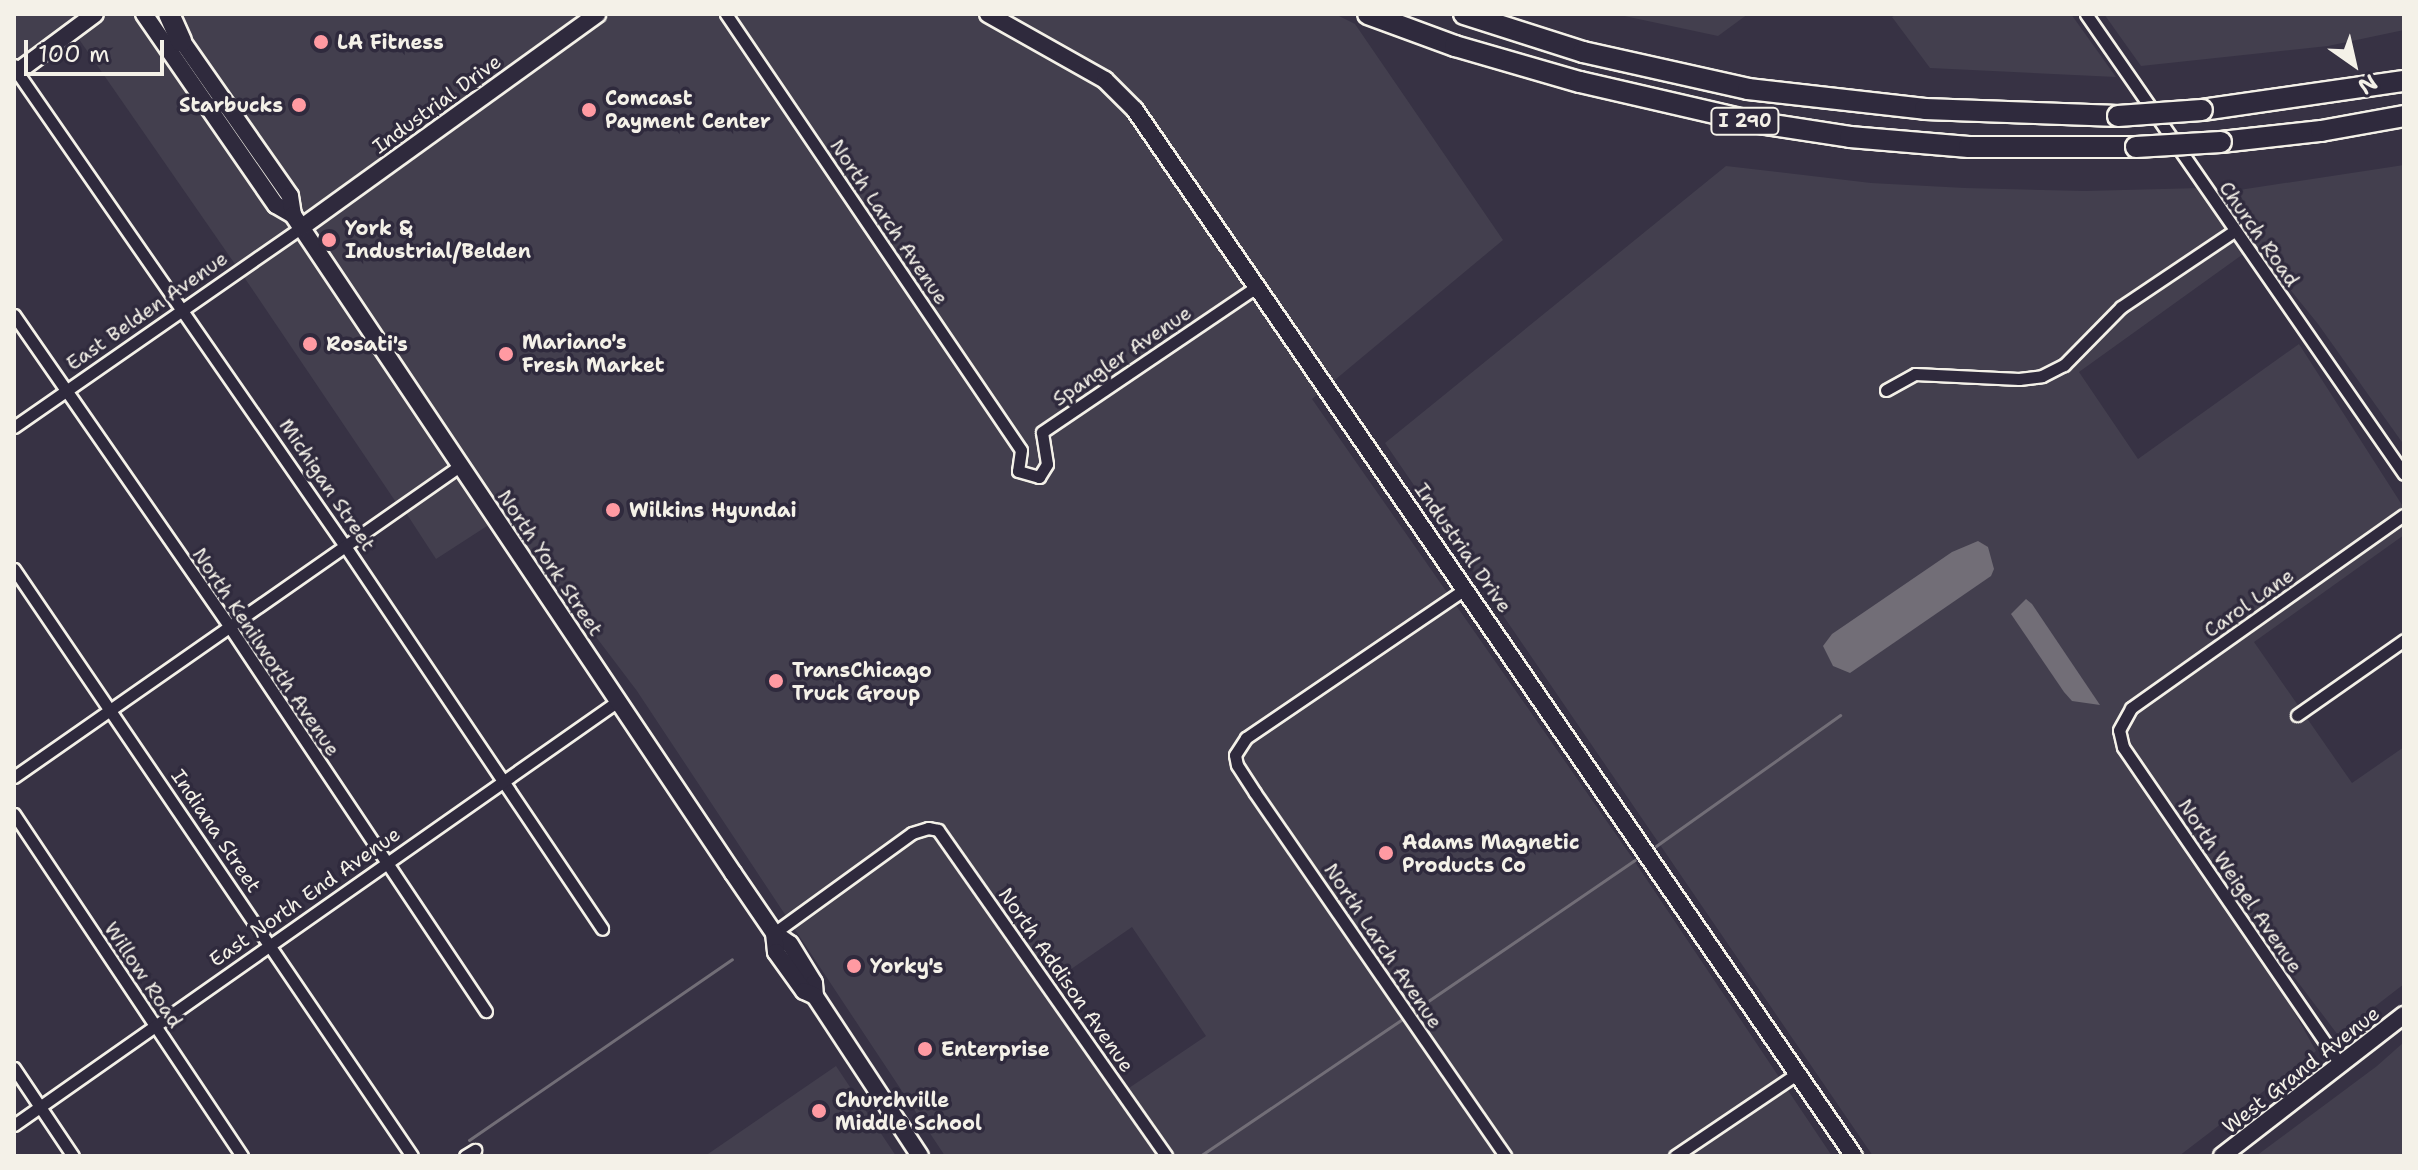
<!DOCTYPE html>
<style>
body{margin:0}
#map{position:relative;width:2418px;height:1170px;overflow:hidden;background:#373244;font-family:"Shantell Sans",sans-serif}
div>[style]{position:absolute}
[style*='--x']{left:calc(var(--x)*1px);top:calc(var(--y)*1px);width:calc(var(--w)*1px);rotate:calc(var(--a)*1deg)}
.built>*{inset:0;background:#433f4e;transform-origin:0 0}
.water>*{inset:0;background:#726e77}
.stream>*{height:3px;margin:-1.5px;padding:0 1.5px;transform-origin:1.5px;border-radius:1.5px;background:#726e77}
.roads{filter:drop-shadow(2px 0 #f4f1e8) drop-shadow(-2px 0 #f4f1e8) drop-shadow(0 2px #f4f1e8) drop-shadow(0 -2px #f4f1e8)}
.street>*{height:11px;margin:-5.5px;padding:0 5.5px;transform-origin:5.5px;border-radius:5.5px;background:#2f2a3d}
.secondary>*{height:16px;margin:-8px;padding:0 8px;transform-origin:8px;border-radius:8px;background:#2f2a3d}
.highway>*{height:20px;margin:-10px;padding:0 10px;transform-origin:10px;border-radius:10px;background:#2f2a3d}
.bridges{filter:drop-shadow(2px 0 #f4f1e8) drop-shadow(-2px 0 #f4f1e8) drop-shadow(0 2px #f4f1e8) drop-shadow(0 -2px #f4f1e8)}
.highway-bridge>*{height:20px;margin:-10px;padding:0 10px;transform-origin:10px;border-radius:10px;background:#2f2a3d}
.dots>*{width:22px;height:22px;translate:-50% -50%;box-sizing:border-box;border:4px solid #2f2a3d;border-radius:50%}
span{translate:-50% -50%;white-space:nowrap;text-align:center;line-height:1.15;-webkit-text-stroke:7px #2f2a3d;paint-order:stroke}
.shield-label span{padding:2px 6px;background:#2f2a3d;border:2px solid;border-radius:6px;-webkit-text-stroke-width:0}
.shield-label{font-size:18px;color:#f4f1e8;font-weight:700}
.poi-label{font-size:20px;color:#f4f1e8;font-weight:700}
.left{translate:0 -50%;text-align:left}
.right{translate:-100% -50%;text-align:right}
.street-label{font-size:20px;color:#f4f1e8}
.frame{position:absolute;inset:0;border:16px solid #f4f1e8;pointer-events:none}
.north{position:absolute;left:2314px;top:24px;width:80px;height:80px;-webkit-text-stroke:6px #2f2a3d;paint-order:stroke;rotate:146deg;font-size:22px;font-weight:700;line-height:32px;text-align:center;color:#f4f1e8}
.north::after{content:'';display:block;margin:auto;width:28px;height:36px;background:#f4f1e8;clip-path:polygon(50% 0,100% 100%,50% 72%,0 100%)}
.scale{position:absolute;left:24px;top:40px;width:140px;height:36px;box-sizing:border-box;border:4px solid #f4f1e8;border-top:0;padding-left:10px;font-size:24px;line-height:28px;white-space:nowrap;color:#f4f1e8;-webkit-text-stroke:6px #2f2a3d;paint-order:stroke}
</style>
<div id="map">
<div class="built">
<i style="clip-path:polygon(14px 14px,89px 14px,18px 66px,14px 61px)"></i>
<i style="clip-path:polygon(99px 14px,149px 14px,297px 225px,237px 267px,74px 32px)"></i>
<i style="clip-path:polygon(evenodd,157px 14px,1335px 14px,1355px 24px,1503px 240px,1312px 399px,1629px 853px,1832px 1156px,945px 1156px,637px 691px,468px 468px,157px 14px,1132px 927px,1206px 1036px,1126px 1090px,1051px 983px,1132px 927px)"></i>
<i style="clip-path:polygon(1615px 14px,1748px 14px,1718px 36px)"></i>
<i style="clip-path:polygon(1897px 14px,2071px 14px,2116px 77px,1930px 68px,1892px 17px)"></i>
<i style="clip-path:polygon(2104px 14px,2404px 14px,2404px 30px,2328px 46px,2141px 66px)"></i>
<i style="clip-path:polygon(2404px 165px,2404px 445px,2318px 324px,2213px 194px)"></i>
<i style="clip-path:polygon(1726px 166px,1871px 183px,1965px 188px,2085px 191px,2201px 188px,2246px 252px,2079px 372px,2138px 459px,2299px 344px,2404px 508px,2404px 535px,2254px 642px,2352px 783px,2404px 747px,2404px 984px,2338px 1035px,2219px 878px,2316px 1051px,2179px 1156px,1873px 1156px,1385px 443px)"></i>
<i style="left:301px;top:231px;width:282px;height:73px;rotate:56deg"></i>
<i style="left:461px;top:469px;width:62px;height:70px;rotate:57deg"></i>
<i style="clip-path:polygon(2404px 1042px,2404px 1156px,2256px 1156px,2377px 1066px)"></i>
<i style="clip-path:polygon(836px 1066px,896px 1156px,705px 1156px)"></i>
</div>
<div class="water">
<i style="clip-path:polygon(1978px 541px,1988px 547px,1994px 569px,1991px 576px,1850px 673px,1833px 666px,1823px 646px,1832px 634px,1952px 552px)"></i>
<i style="clip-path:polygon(2026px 599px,2032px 604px,2100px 705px,2072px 701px,2064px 692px,2011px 614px)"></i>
</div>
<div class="stream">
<i style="--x:1656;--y:846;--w:226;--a:-35.4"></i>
<i style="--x:1415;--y:1010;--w:266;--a:-34.3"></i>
<i style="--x:469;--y:1140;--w:319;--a:-34.5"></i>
<i style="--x:1200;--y:1156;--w:244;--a:-34.1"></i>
</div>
<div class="roads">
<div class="street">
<i style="--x:726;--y:14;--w:526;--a:55.92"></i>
<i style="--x:1021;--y:450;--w:21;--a:98"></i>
<i style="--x:1018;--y:471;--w:22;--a:16"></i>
<i style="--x:1039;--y:477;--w:15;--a:-58"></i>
<i style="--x:1047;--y:464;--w:32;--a:-99"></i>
<i style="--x:1042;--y:432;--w:261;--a:-34.1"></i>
<i style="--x:2086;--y:14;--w:559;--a:55.34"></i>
<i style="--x:14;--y:74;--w:4;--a:-34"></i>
<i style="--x:17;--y:72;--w:576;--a:55.32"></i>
<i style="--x:345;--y:546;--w:461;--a:56.1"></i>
<i style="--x:14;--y:315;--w:378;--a:55.3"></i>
<i style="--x:229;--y:626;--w:463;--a:56.3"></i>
<i style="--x:1886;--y:390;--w:33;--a:-29"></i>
<i style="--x:1915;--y:374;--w:104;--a:2.8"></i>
<i style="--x:2019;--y:379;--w:23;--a:-7"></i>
<i style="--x:2042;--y:376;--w:25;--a:-27"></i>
<i style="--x:2064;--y:365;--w:81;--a:-45.5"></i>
<i style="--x:2121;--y:307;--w:136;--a:-33.9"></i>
<i style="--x:14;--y:427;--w:351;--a:-34.8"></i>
<i style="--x:14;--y:569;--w:709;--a:55.86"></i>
<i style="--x:1465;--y:589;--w:265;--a:145.8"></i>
<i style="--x:1246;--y:738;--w:20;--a:123"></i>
<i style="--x:1235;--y:755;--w:10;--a:79"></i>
<i style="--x:1237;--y:765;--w:33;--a:57"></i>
<i style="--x:1255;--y:793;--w:441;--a:55.4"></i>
<i style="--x:2297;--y:715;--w:131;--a:-35"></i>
<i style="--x:14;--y:777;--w:545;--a:-34.91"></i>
<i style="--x:14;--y:814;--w:411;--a:56.3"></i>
<i style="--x:774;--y:933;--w:170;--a:-35.9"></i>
<i style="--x:912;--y:833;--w:17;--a:-17"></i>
<i style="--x:928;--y:828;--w:10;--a:11"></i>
<i style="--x:938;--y:830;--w:398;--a:55"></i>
<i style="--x:2340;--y:1064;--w:384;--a:-124.4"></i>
<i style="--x:2123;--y:747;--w:17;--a:-103"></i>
<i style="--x:2119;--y:730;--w:25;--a:-61"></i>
<i style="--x:2131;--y:708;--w:334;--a:-35.3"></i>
<i style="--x:14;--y:1068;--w:106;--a:56.2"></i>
<i style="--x:14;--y:1125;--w:738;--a:-35.07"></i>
<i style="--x:465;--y:1156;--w:12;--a:-31"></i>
<i style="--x:1675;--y:1156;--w:148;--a:-34"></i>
</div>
<div class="secondary">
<i style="--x:144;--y:14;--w:232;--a:55.4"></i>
<i style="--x:276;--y:205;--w:20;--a:30"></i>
<i style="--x:988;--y:14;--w:134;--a:29.4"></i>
<i style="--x:1105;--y:80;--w:42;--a:45"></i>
<i style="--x:1135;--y:110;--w:1269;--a:55.5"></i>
<i style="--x:175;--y:31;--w:201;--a:55.1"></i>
<i style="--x:290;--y:196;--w:19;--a:81"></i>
<i style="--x:293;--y:215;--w:792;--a:56.23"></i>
<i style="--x:733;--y:873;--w:73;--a:55.7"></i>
<i style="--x:774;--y:933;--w:19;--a:35"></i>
<i style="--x:790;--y:944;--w:46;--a:58.4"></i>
<i style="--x:814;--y:983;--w:13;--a:86"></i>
<i style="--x:815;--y:996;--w:191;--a:56.7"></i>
<i style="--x:14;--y:68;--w:5;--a:53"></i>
<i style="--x:17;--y:72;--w:97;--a:-36.6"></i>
<i style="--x:302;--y:227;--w:364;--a:-35.8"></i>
<i style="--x:774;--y:933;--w:19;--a:84"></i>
<i style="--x:776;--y:952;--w:48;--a:54.3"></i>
<i style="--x:804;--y:991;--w:12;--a:24"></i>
<i style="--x:2222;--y:1156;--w:230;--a:-37.8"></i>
</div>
<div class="highway">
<i style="--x:169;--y:14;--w:30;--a:66"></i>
<i style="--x:1368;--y:14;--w:93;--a:20.2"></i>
<i style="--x:1455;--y:46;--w:130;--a:16.1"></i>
<i style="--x:1580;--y:82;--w:178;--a:13"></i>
<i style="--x:1753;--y:122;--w:98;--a:8.8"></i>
<i style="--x:1850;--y:137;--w:119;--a:4.8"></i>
<i style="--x:1969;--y:147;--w:167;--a:0"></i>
<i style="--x:1464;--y:14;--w:125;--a:17.7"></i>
<i style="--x:1583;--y:52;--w:169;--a:12.6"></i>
<i style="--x:1748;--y:89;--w:178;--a:6.4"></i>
<i style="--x:1925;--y:109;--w:193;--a:2.1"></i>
<i style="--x:2202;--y:110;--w:204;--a:-8.2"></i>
<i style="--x:2221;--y:142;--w:101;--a:-6.3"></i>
<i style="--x:2321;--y:131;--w:84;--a:-10.2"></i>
</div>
</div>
<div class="bridges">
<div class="highway-bridge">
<i style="--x:2118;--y:116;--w:84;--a:-4.1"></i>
<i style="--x:2136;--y:147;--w:85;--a:-3.4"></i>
</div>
</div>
<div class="dots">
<i style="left:321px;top:42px;background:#ff9aa2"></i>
<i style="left:299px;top:105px;background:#ff9aa2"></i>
<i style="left:589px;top:110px;background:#ff9aa2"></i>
<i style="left:329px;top:240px;background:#ff9aa2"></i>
<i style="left:310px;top:344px;background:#ff9aa2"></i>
<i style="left:506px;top:354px;background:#ff9aa2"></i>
<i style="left:613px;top:510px;background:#ff9aa2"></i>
<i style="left:776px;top:681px;background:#ff9aa2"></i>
<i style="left:1386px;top:853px;background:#ff9aa2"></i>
<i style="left:854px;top:966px;background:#ff9aa2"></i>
<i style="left:925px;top:1049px;background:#ff9aa2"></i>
<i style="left:819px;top:1111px;background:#ff9aa2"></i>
</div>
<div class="shield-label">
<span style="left:1745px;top:121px">I 290</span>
</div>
<div class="poi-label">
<span class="left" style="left:337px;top:42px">LA Fitness</span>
<span class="left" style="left:605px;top:110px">Comcast<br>Payment Center</span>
<span class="right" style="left:283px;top:105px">Starbucks</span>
<span class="left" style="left:345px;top:240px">York &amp;<br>Industrial/Belden</span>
<span class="left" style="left:522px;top:354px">Mariano's<br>Fresh Market</span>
<span class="left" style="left:326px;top:344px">Rosati's</span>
<span class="left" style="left:629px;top:510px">Wilkins Hyundai</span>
<span class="left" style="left:792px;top:682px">TransChicago<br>Truck Group</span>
<span class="left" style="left:1402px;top:854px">Adams Magnetic<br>Products Co</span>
<span class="left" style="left:870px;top:966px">Yorky's</span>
<span class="left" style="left:941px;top:1049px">Enterprise</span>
<span class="left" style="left:835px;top:1112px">Churchville<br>Middle School</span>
</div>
<div class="street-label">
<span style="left:437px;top:104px;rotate:-36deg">Industrial Drive</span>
<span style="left:889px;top:222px;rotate:56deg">North Larch Avenue</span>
<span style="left:2259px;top:234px;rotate:55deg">Church Road</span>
<span style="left:147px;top:311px;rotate:-35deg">East Belden Avenue</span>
<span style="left:1122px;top:356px;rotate:-34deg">Spangler Avenue</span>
<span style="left:327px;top:485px;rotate:56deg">Michigan Street</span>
<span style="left:1463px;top:548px;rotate:55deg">Industrial Drive</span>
<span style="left:550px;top:563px;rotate:56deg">North York Street</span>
<span style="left:2249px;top:603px;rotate:-35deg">Carol Lane</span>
<span style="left:266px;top:652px;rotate:56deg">North Kenilworth Avenue</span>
<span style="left:216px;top:831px;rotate:56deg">Indiana Street</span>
<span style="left:2240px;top:886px;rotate:56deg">North Weigel Avenue</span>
<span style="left:305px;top:897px;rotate:-35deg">East North End Avenue</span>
<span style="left:1383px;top:946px;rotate:56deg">North Larch Avenue</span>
<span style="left:143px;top:975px;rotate:56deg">Willow Road</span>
<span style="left:1066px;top:980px;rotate:55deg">North Addison Avenue</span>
<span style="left:2301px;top:1070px;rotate:-38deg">West Grand Avenue</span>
</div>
<div class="frame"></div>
<div class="north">N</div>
<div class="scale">100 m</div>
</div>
